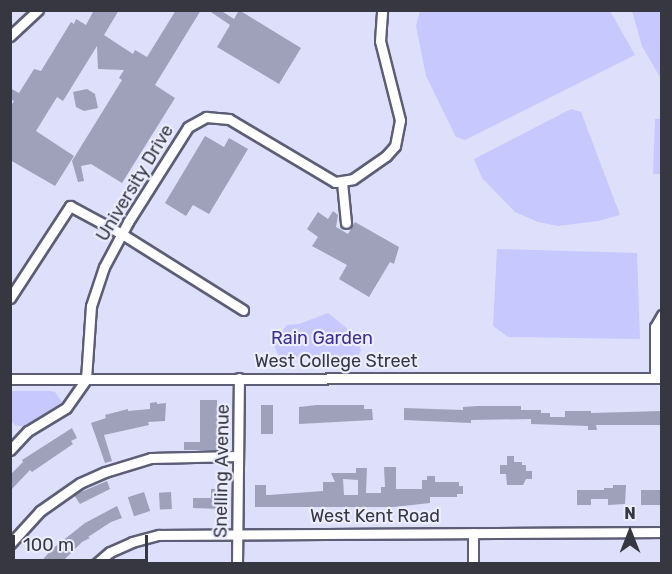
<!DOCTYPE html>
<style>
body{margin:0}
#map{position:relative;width:672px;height:574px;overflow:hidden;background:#dedffb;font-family:Rubik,sans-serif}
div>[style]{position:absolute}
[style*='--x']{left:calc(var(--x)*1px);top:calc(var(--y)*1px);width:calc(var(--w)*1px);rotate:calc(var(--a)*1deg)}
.green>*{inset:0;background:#c7c8fd}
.building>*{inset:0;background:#9fa0ba;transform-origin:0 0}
.roads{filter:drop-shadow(2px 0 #5d5e76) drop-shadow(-2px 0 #5d5e76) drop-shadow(0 2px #5d5e76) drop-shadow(0 -2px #5d5e76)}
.minor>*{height:9px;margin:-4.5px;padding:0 4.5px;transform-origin:4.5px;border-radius:4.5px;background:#fff}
span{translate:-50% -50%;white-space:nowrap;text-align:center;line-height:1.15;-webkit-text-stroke:4.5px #ecedfe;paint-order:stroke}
.street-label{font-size:18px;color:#373742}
.park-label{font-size:18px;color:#3e2f93}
.frame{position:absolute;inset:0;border:12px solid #373742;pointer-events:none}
.north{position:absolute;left:600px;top:502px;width:60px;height:60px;-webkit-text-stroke:4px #ecedfe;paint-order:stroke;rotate:0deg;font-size:16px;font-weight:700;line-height:24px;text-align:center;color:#373742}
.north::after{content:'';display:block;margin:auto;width:21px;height:27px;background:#373742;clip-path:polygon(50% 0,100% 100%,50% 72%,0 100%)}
.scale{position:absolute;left:12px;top:535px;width:136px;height:27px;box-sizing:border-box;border:3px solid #373742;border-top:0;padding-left:8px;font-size:18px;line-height:21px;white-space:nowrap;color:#373742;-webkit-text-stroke:4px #ecedfe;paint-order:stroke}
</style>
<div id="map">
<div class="green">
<i style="clip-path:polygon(420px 11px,610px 11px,635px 55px,465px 140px,456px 137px,426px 76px,416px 26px)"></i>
<i style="clip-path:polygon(632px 11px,661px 11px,661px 79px,642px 46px)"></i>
<i style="clip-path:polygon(571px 109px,581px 112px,620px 215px,598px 221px,558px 226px,538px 222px,515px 212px,482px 178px,474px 159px)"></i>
<i style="clip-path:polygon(655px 119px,661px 119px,661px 174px,653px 174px)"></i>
<i style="clip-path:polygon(497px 249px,637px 253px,640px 339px,508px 337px,493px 326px)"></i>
<i style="clip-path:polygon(328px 313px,354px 334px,361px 350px,357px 358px,338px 361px,278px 355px,273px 343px,287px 325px,299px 324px)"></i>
<i style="clip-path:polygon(11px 391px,50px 391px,55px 392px,62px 402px,24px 427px,15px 425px,11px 421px)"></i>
</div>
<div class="building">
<i style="clip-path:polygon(94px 10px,119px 10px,104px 35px,133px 54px,135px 50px,147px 57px,176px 10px,201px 10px,155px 85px,175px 98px,122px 183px,91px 164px,81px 166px,84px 181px,78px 182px,72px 161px,122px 80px,119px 78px,124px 70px,98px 69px,97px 46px,63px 101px,57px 97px,36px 131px,74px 156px,55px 186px,10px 160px,10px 107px,14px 101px,10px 99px,10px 88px,19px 93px,34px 69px,41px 71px,71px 22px,74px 24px,76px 19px,86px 25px)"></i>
<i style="clip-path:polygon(208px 10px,220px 10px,234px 19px,239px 10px,301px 48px,279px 84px,217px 47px,230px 25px)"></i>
<i style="clip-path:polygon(87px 89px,95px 94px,98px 108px,84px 111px,76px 107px,73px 92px)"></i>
<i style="clip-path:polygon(205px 136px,224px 147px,229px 138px,248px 149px,209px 214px,193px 205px,186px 216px,165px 203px)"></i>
<i style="clip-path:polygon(333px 211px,338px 215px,336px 227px,348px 234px,355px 222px,399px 247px,394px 264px,390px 262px,369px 297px,339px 279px,347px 265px,312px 246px,318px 237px,307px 229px,318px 212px,328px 219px)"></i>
<i style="clip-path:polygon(200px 400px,217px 400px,217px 450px,184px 450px,184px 442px,200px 442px)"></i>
<i style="clip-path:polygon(157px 402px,157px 404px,166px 403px,165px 421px,148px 422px,149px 425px,104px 435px,112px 461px,105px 463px,91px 423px,106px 418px,105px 415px,128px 409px,128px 411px,150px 409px,150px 403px)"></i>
<i style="left:261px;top:405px;width:12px;height:29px"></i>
<i style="clip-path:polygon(317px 405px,364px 405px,364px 409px,372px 409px,373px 420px,299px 424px,299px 407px)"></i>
<i style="clip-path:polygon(478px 406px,521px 406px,521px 410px,541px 410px,541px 413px,550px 413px,550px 417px,565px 417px,565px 411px,591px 411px,591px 413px,662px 411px,662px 425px,596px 425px,597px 430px,588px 430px,588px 426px,531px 424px,531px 419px,471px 420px,471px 423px,404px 420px,404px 408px,463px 410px,463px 407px)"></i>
<i style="clip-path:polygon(72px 428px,77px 438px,71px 441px,73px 444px,32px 472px,30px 470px,10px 491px,10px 475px,23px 462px,22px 460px)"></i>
<i style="clip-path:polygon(507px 456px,514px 456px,514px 462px,522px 462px,522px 465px,526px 465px,526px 471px,532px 471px,532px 479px,526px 479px,523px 485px,507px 485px,506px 474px,500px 474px,500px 465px,507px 465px)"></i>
<i style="clip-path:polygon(evenodd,384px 467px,396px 467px,396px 489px,422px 489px,422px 480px,427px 480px,427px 476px,435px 476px,435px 482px,459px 482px,459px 486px,463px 486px,463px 494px,457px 494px,457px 497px,430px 497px,430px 503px,394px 507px,255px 507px,255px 485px,266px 485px,266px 495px,269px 495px,323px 491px,323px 482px,335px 482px,331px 473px,356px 473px,356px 468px,367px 468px,366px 493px,381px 493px,381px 487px,385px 487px,384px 467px,343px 479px,358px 480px,358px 495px,344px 495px,343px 479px)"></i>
<i style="clip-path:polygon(107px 481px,110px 489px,80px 504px,74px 495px)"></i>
<i style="clip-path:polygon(613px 485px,626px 485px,625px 504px,608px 505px,608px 499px,591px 499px,591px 505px,577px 505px,577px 490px,604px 490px,604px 488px,613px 488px)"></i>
<i style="clip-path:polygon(211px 489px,221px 489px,221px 509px,193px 508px,193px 498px,211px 498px)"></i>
<i style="left:641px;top:490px;width:21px;height:15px"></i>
<i style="left:144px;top:492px;width:20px;height:17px;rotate:72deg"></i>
<i style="left:171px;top:492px;width:17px;height:12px;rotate:87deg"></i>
<i style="clip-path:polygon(117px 506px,122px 518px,111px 522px,88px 537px,90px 538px,82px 542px,60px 564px,39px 564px,52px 549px,85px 523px)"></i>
</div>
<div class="roads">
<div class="minor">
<i style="--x:10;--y:36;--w:38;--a:-43"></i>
<i style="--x:342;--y:182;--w:41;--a:84.4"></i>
<i style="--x:10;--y:298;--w:110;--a:-56.9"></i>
<i style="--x:70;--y:206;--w:59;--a:28.3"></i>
<i style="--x:122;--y:234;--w:143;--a:32.1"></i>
<i style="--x:655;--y:378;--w:51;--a:-90"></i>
<i style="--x:655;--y:327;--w:14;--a:-60"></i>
<i style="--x:10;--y:379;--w:652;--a:-0.09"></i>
<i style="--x:10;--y:450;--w:26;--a:-47"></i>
<i style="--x:28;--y:431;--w:44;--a:-31.2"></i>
<i style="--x:66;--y:408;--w:35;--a:-55"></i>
<i style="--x:86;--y:379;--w:73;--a:-86.1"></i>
<i style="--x:91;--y:306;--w:41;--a:-71.6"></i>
<i style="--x:104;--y:267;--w:51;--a:-61.9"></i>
<i style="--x:128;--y:222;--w:112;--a:-57.7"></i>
<i style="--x:188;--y:127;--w:21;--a:-29"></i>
<i style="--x:206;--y:117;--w:23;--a:5"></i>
<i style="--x:229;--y:119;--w:123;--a:30.7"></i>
<i style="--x:335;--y:182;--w:18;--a:-9"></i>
<i style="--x:353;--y:179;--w:40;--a:-34.9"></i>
<i style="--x:386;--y:156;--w:13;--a:-48"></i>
<i style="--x:395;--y:146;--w:26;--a:-79"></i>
<i style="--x:400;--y:120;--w:81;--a:-104.2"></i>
<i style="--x:380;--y:41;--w:31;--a:-86"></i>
<i style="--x:10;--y:544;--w:45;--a:-47.7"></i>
<i style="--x:40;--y:511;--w:49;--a:-35"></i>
<i style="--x:80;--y:483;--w:27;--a:-24"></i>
<i style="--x:105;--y:472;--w:48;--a:-16.9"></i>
<i style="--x:151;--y:458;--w:87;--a:-1.3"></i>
<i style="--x:96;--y:564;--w:18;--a:-41"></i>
<i style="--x:110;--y:552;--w:24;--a:-24"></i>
<i style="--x:132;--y:542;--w:28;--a:-15"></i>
<i style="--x:159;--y:535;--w:503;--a:-0.34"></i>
<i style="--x:237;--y:564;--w:186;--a:-89.4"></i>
<i style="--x:473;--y:564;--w:31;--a:-90"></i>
</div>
</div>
<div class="street-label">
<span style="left:135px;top:183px;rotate:-59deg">University Drive</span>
<span style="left:336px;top:361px">West College Street</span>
<span style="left:222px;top:471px;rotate:-89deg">Snelling Avenue</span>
<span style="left:375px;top:516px">West Kent Road</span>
</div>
<div class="park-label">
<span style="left:322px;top:338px">Rain Garden</span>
</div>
<div class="frame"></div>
<div class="north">N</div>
<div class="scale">100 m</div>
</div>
